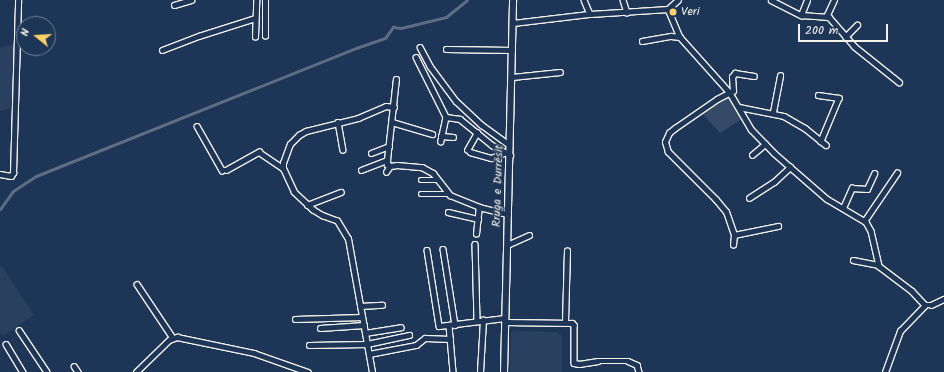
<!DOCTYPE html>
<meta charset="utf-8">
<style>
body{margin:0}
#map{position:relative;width:944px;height:372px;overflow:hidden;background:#1d3557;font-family:Kalam,sans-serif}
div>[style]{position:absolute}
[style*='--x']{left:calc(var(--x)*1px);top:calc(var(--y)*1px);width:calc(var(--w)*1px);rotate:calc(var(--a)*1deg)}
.built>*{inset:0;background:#2a4060}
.green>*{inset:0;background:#354a67}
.canal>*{height:3px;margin:-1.5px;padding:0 1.5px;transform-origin:1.5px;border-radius:1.5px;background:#5e6d82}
.roads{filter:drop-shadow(1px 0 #f4f1e8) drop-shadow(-1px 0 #f4f1e8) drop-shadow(0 1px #f4f1e8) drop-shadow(0 -1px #f4f1e8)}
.minor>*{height:4.5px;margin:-2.25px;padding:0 2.25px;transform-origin:2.25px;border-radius:2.25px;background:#1d3557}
.major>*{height:5.5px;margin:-2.75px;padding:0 2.75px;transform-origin:2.75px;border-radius:2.75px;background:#1d3557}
.dots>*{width:11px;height:11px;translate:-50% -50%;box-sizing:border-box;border:2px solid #1d3557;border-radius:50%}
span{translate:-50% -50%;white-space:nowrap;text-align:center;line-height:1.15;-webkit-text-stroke:3px #1d3557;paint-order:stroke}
.poi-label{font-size:12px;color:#f4f1e8}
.left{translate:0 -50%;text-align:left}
.street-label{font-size:12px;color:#f4f1e8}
.north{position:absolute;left:16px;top:16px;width:40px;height:40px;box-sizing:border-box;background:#1d3557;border:1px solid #738091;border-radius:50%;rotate:288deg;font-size:11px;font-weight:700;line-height:16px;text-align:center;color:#f4f1e8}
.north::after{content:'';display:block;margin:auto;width:14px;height:18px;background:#ffd166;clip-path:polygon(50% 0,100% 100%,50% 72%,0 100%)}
.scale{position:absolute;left:798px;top:24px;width:90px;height:18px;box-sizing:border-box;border:2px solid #f4f1e8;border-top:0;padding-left:5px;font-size:12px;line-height:14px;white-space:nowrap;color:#f4f1e8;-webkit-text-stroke:3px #1d3557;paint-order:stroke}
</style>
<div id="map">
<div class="built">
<i style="clip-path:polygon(15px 44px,14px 107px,0 111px,0 48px)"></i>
<i style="clip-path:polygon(2px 266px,34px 315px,3px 336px,0 333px,0 267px)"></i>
<i style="clip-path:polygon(511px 331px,557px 332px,562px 336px,562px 372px,510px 372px)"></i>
</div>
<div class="green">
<i style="clip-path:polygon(728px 96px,742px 119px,720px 133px,701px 112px,719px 99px)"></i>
</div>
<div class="canal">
<i style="--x:0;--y:209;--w:22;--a:-54"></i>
<i style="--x:13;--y:191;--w:27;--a:-33"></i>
<i style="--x:36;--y:176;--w:345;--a:-21.8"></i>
<i style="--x:356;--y:48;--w:31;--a:-19"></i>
<i style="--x:385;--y:38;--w:14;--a:-54"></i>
<i style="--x:393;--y:27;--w:8;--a:7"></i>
<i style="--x:401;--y:28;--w:46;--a:-13.7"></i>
<i style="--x:446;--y:17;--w:27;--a:-39"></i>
</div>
<div class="roads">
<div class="minor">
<i style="--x:584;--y:0;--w:15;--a:67"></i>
<i style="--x:623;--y:0;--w:13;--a:72"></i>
<i style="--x:771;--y:0;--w:34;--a:27"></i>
<i style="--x:801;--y:15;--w:28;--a:4"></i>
<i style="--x:829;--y:17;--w:38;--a:49"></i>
<i style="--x:854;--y:46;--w:58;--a:38.7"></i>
<i style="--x:174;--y:5;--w:18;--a:-16"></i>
<i style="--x:668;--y:9;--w:30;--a:67"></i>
<i style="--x:680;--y:37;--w:75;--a:48.2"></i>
<i style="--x:730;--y:93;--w:42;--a:59.7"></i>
<i style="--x:751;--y:129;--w:33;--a:46"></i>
<i style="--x:774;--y:153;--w:70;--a:41"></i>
<i style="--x:827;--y:199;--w:45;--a:30.5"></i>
<i style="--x:866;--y:222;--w:10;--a:61"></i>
<i style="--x:871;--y:231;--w:36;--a:77"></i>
<i style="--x:879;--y:266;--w:41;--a:37.1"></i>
<i style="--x:912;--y:291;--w:19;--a:47"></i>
<i style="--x:801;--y:15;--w:16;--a:-68"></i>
<i style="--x:826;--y:17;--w:19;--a:-65"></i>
<i style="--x:513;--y:23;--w:78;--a:-6.7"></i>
<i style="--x:590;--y:14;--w:78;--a:-3.7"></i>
<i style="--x:668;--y:9;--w:13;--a:-42"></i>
<i style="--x:265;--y:36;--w:36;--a:-90"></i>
<i style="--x:255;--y:37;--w:37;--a:-88"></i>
<i style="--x:845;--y:37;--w:17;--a:-45"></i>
<i style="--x:642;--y:41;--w:29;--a:-10"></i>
<i style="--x:671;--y:36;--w:9;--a:6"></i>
<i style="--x:420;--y:47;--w:21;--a:62"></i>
<i style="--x:430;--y:66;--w:44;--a:53.4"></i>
<i style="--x:456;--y:101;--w:35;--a:43"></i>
<i style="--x:482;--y:125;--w:34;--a:36"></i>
<i style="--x:446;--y:49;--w:66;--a:0.9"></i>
<i style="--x:162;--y:50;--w:40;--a:-21"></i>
<i style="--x:199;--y:36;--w:59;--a:-17.8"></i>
<i style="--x:416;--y:57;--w:67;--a:63.4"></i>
<i style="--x:446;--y:117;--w:25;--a:102"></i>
<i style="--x:512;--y:77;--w:48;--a:-5.9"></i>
<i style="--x:818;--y:95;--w:21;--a:8"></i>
<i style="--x:839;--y:98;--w:47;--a:112.7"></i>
<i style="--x:739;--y:107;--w:46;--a:11.3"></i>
<i style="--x:784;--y:116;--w:24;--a:30"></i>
<i style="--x:805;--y:128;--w:27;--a:39"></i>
<i style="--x:773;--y:112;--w:37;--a:-79"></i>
<i style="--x:446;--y:117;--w:14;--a:8"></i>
<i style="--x:460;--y:119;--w:41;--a:39.1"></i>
<i style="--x:492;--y:145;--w:21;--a:29"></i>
<i style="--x:338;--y:122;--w:28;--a:80"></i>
<i style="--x:392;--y:122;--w:42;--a:16.7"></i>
<i style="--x:197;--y:126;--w:51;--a:60.4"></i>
<i style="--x:222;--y:170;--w:4;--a:0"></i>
<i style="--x:226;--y:170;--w:38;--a:-29"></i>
<i style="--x:259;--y:152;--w:29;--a:34"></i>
<i style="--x:441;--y:136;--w:12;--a:5"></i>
<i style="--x:467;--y:150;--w:20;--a:-60"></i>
<i style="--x:470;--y:152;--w:22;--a:16"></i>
<i style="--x:491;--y:158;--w:14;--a:-21"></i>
<i style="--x:371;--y:153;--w:19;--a:-21"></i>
<i style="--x:752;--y:155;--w:17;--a:-40"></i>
<i style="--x:390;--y:166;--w:3;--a:-162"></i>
<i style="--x:387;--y:165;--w:5;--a:-90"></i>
<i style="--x:387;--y:160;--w:81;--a:-83.7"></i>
<i style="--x:361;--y:170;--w:28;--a:-21"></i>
<i style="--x:386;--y:172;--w:7;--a:-56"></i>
<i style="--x:390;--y:166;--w:7;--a:-8"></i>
<i style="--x:397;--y:165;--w:25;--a:5"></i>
<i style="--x:422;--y:167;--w:13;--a:29"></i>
<i style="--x:433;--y:173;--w:28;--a:52"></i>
<i style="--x:450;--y:195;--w:31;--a:22"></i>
<i style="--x:479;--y:207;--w:30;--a:14"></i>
<i style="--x:0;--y:174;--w:11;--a:10"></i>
<i style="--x:11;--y:176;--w:4;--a:-56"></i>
<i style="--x:13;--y:173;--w:173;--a:-88.3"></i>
<i style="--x:421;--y:180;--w:17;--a:0"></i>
<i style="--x:421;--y:194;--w:26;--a:0"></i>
<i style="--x:749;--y:198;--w:30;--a:-33"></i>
<i style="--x:774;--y:182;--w:22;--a:-43"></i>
<i style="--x:307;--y:205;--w:36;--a:-21"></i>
<i style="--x:843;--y:208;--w:22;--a:-66"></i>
<i style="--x:852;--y:188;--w:15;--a:4"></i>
<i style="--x:867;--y:189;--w:17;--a:-65"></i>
<i style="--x:448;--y:212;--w:31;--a:13"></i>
<i style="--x:865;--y:220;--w:57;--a:-55.8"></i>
<i style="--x:476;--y:234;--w:27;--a:-84"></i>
<i style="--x:734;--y:235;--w:45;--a:-11.6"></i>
<i style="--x:475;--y:244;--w:77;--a:88.5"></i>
<i style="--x:507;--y:245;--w:24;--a:-24"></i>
<i style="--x:733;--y:245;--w:10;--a:-84"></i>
<i style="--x:734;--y:235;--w:24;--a:-109"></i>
<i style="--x:726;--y:212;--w:16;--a:-130"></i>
<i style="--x:716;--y:200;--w:68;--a:-135"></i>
<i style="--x:668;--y:152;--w:10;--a:-107"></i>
<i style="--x:665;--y:142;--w:10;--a:-66"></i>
<i style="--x:669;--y:133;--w:8;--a:-40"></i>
<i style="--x:675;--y:128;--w:51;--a:-34.6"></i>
<i style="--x:717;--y:99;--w:18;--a:-27"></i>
<i style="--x:733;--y:91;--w:14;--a:-94"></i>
<i style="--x:732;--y:77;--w:5;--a:-53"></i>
<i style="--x:735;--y:73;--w:19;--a:9"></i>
<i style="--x:443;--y:249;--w:77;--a:81"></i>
<i style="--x:427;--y:250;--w:77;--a:81"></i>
<i style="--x:439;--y:326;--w:66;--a:-6.9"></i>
<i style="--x:853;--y:260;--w:25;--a:11"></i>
<i style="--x:137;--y:284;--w:65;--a:56.3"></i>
<i style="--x:360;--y:306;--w:22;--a:-3"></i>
<i style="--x:295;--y:319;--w:67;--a:-1.7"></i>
<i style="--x:505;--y:322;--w:67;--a:0.9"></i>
<i style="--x:572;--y:323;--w:3;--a:45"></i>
<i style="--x:574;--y:325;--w:38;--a:90"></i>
<i style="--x:574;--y:363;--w:5;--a:11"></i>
<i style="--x:579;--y:364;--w:19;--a:-9"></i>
<i style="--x:598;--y:361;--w:30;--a:0"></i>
<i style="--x:628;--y:361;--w:10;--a:24"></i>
<i style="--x:637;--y:365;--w:7;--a:74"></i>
<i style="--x:565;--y:322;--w:71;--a:-88.4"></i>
<i style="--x:449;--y:326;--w:46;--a:85"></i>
<i style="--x:320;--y:328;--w:44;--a:-3.9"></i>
<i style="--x:19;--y:330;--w:50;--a:56.3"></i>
<i style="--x:365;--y:333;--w:36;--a:-9"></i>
<i style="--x:6;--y:344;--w:33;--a:59"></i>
<i style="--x:309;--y:345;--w:58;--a:-1"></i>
<i style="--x:367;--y:344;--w:43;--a:-12.1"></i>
<i style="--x:369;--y:354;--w:48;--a:-10.8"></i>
<i style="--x:416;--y:345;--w:11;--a:-38"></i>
<i style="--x:425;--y:338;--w:25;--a:2"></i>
<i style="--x:74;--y:366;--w:7;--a:56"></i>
<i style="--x:136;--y:372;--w:46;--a:-44.1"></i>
<i style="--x:169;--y:340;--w:9;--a:-21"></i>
<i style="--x:177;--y:337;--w:79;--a:11.7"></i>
<i style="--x:254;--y:353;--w:57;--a:19.4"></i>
<i style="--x:372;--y:372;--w:135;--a:-100.2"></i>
<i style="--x:348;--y:239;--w:21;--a:-121"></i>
<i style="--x:337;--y:221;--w:15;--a:-160"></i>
<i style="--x:323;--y:216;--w:12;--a:-149"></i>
<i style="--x:313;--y:210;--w:26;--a:-137"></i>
<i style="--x:294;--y:192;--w:26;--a:-115"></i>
<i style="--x:283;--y:168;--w:5;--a:-90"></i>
<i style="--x:283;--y:163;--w:20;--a:-70"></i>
<i style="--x:290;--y:144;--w:13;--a:-45"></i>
<i style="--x:299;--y:135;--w:8;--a:-30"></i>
<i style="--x:306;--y:131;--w:54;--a:-14"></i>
<i style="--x:358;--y:118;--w:30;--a:-23"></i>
<i style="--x:386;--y:106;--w:8;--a:7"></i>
<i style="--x:480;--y:372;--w:52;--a:-86.7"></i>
<i style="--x:885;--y:372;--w:44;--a:-69.9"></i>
<i style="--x:900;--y:331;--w:36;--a:-46"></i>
<i style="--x:925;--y:305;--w:6;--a:0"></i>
<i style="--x:931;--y:305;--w:14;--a:-25"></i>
</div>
<div class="major">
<i style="--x:504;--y:372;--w:372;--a:-88.6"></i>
</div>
</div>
<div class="dots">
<i style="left:673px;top:12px;background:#ffd166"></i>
</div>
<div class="poi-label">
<span class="left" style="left:681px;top:12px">Veri</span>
</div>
<div class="street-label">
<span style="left:498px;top:186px;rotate:-88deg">Rruga e Durrësit</span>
</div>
<div class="north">N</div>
<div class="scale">200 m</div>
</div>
